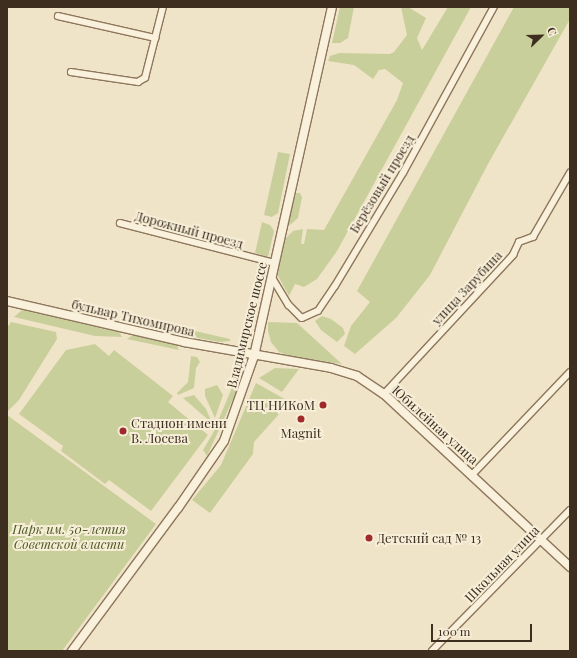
<!DOCTYPE html>
<meta charset="utf-8">
<style>
body{margin:0}
#map{position:relative;width:577px;height:658px;overflow:hidden;background:#f0e4c8;font-family:"Playfair Display",serif}
div>[style]{position:absolute}
[style*='--x']{left:calc(var(--x)*1px);top:calc(var(--y)*1px);width:calc(var(--w)*1px);rotate:calc(var(--a)*1deg)}
.green>*{inset:0;background:#c9cf9b}
.roads{filter:drop-shadow(1px 0 #8d765c) drop-shadow(-1px 0 #8d765c) drop-shadow(0 1px #8d765c) drop-shadow(0 -1px #8d765c)}
.street>*{height:5.5px;margin:-2.75px;padding:0 2.75px;transform-origin:2.75px;border-radius:2.75px;background:#faf1dc}
.secondary>*{height:8px;margin:-4px;padding:0 4px;transform-origin:4px;border-radius:4px;background:#faf1dc}
.dots>*{width:11px;height:11px;translate:-50% -50%;box-sizing:border-box;border:2px solid #f7eed8;border-radius:50%}
span{translate:-50% -50%;white-space:nowrap;text-align:center;line-height:1.15;-webkit-text-stroke:4px #f7eed8;paint-order:stroke}
.street-label{font-size:13px;color:#3d2e20}
.poi-label{font-size:13px;color:#3d2e20}
.right{translate:-100% -50%;text-align:right}
.left{translate:0 -50%;text-align:left}
.park-label{font-size:13px;color:#4d5a26;font-style:italic}
.frame{position:absolute;inset:0;border:8px solid #3d2e20;pointer-events:none}
.north{position:absolute;left:521px;top:16px;width:40px;height:40px;-webkit-text-stroke:3px #f7eed8;paint-order:stroke;rotate:67deg;font-size:11px;font-weight:700;line-height:16px;text-align:center;color:#3d2e20}
.north::after{content:'';display:block;margin:auto;width:14px;height:18px;background:#3d2e20;clip-path:polygon(50% 0,100% 100%,50% 72%,0 100%)}
.scale{position:absolute;left:431px;top:624px;width:101px;height:18px;box-sizing:border-box;border:2px solid #3d2e20;border-top:0;padding-left:5px;font-size:12px;line-height:14px;white-space:nowrap;color:#3d2e20;-webkit-text-stroke:3px #f7eed8;paint-order:stroke}
</style>
<div id="map">
<div class="green">
<i style="clip-path:polygon(340px 7px,354px 7px,348px 38px,340px 43px,332px 43px)"></i>
<i style="clip-path:polygon(401px 7px,408px 7px,426px 18px,417px 38px,422px 50px,448px 7px,471px 7px,337px 251px,317px 279px,304px 287px,295px 284px,289px 296px,277px 274px,283px 241px,293px 231px,303px 229px,301px 244px,304px 244px,307px 229px,324px 230px,397px 100px,403px 83px,385px 69px,379px 70px,373px 79px,354px 65px,328px 61px,330px 56px,339px 53px,390px 54px,394px 52px,407px 35px)"></i>
<i style="clip-path:polygon(514px 7px,570px 7px,570px 19px,488px 164px,430px 275px,396px 318px,355px 354px,344px 346px,351px 326px,370px 302px,357px 291px)"></i>
<i style="clip-path:polygon(278px 152px,290px 154px,278px 213px,272px 217px,264px 215px)"></i>
<i style="clip-path:polygon(296px 193px,300px 193px,302px 197px,298px 218px,290px 225px,288px 224px)"></i>
<i style="clip-path:polygon(262px 222px,270px 225px,274px 231px,268px 257px,255px 253px)"></i>
<i style="clip-path:polygon(22px 310px,119px 332px,122px 337px,95px 336px,14px 317px)"></i>
<i style="clip-path:polygon(322px 316px,331px 319px,343px 328px,345px 334px,337px 342px,321px 330px,315px 321px)"></i>
<i style="clip-path:polygon(147px 320px,230px 339px,230px 341px,219px 342px,143px 327px)"></i>
<i style="clip-path:polygon(11px 322px,56px 332px,57px 339px,19px 400px,7px 412px,7px 328px)"></i>
<i style="clip-path:polygon(268px 322px,297px 323px,342px 364px,293px 357px,279px 352px,271px 342px,268px 331px)"></i>
<i style="clip-path:polygon(133px 335px,176px 344px,179px 350px,127px 339px)"></i>
<i style="clip-path:polygon(95px 344px,109px 356px,114px 350px,173px 396px,168px 402px,208px 435px,151px 511px,109px 480px,105px 484px,61px 451px,63px 446px,19px 414px,66px 350px)"></i>
<i style="clip-path:polygon(191px 356px,197px 357px,200px 362px,196px 368px,194px 388px,178px 395px,177px 393px,188px 382px)"></i>
<i style="clip-path:polygon(275px 368px,299px 369px,282px 392px,259px 378px)"></i>
<i style="clip-path:polygon(238px 373px,239px 386px,207px 456px,203px 450px,213px 433px)"></i>
<i style="clip-path:polygon(256px 383px,290px 402px,254px 442px,253px 454px,210px 513px,192px 500px,221px 465px)"></i>
<i style="clip-path:polygon(217px 385px,223px 395px,215px 418px,205px 396px,205px 389px)"></i>
<i style="clip-path:polygon(194px 395px,206px 409px,212px 423px,183px 398px)"></i>
<i style="clip-path:polygon(7px 415px,156px 524px,62px 651px,7px 651px)"></i>
</div>
<div class="roads">
<div class="street">
<i style="--x:58;--y:16;--w:100;--a:12.7"></i>
<i style="--x:71;--y:72;--w:68;--a:8.5"></i>
<i style="--x:138;--y:82;--w:8;--a:-30"></i>
<i style="--x:145;--y:78;--w:73;--a:-75.8"></i>
<i style="--x:120;--y:223;--w:160;--a:14.5"></i>
<i style="--x:272;--y:277;--w:33;--a:59"></i>
<i style="--x:289;--y:305;--w:18;--a:45"></i>
<i style="--x:302;--y:318;--w:17;--a:-24"></i>
<i style="--x:318;--y:311;--w:30;--a:-56"></i>
<i style="--x:335;--y:286;--w:132;--a:-59"></i>
<i style="--x:403;--y:173;--w:189;--a:-61.3"></i>
<i style="--x:384;--y:394;--w:190;--a:-47.1"></i>
<i style="--x:513;--y:255;--w:14;--a:-65"></i>
<i style="--x:519;--y:242;--w:15;--a:-20"></i>
<i style="--x:533;--y:237;--w:74;--a:-60"></i>
<i style="--x:472;--y:475;--w:142;--a:-46.4"></i>
<i style="--x:432;--y:651;--w:197;--a:-45.6"></i>
</div>
<div class="secondary">
<i style="--x:7;--y:301;--w:182;--a:13"></i>
<i style="--x:184;--y:342;--w:149;--a:10"></i>
<i style="--x:331;--y:368;--w:27;--a:17"></i>
<i style="--x:357;--y:376;--w:32;--a:34"></i>
<i style="--x:384;--y:394;--w:254;--a:42.9"></i>
<i style="--x:72;--y:651;--w:178;--a:-53.5"></i>
<i style="--x:178;--y:508;--w:81;--a:-55.5"></i>
<i style="--x:224;--y:441;--w:90;--a:-70.6"></i>
<i style="--x:254;--y:356;--w:358;--a:-77.4"></i>
</div>
</div>
<div class="dots">
<i style="left:323px;top:405px;background:#9e2a2b"></i>
<i style="left:301px;top:419px;background:#9e2a2b"></i>
<i style="left:123px;top:431px;background:#9e2a2b"></i>
<i style="left:369px;top:538px;background:#9e2a2b"></i>
</div>
<div class="street-label">
<span style="left:382px;top:184px;rotate:-59deg">Берёзовый проезд</span>
<span style="left:189px;top:230px;rotate:15deg">Дорожный проезд</span>
<span style="left:467px;top:288px;rotate:-47deg">улица Зарубина</span>
<span style="left:133px;top:318px;rotate:13deg">бульвар Тихомирова</span>
<span style="left:247px;top:325px;rotate:-76deg">Владимирское шоссе</span>
<span style="left:435px;top:425px;rotate:42deg">Юбилейная улица</span>
<span style="left:502px;top:564px;rotate:-46deg">Школьная улица</span>
</div>
<div class="poi-label">
<span class="right" style="left:315px;top:405px">ТЦ НИКоМ</span>
<span class="left" style="left:131px;top:431px">Стадион имени<br>В. Лосева</span>
<span style="left:301px;top:433px">Magnit</span>
<span class="left" style="left:377px;top:538px">Детский сад № 13</span>
</div>
<div class="park-label">
<span style="left:69px;top:537px">Парк им. 50-летия<br>Советской власти</span>
</div>
<div class="frame"></div>
<div class="north">С</div>
<div class="scale">100 m</div>
</div>
